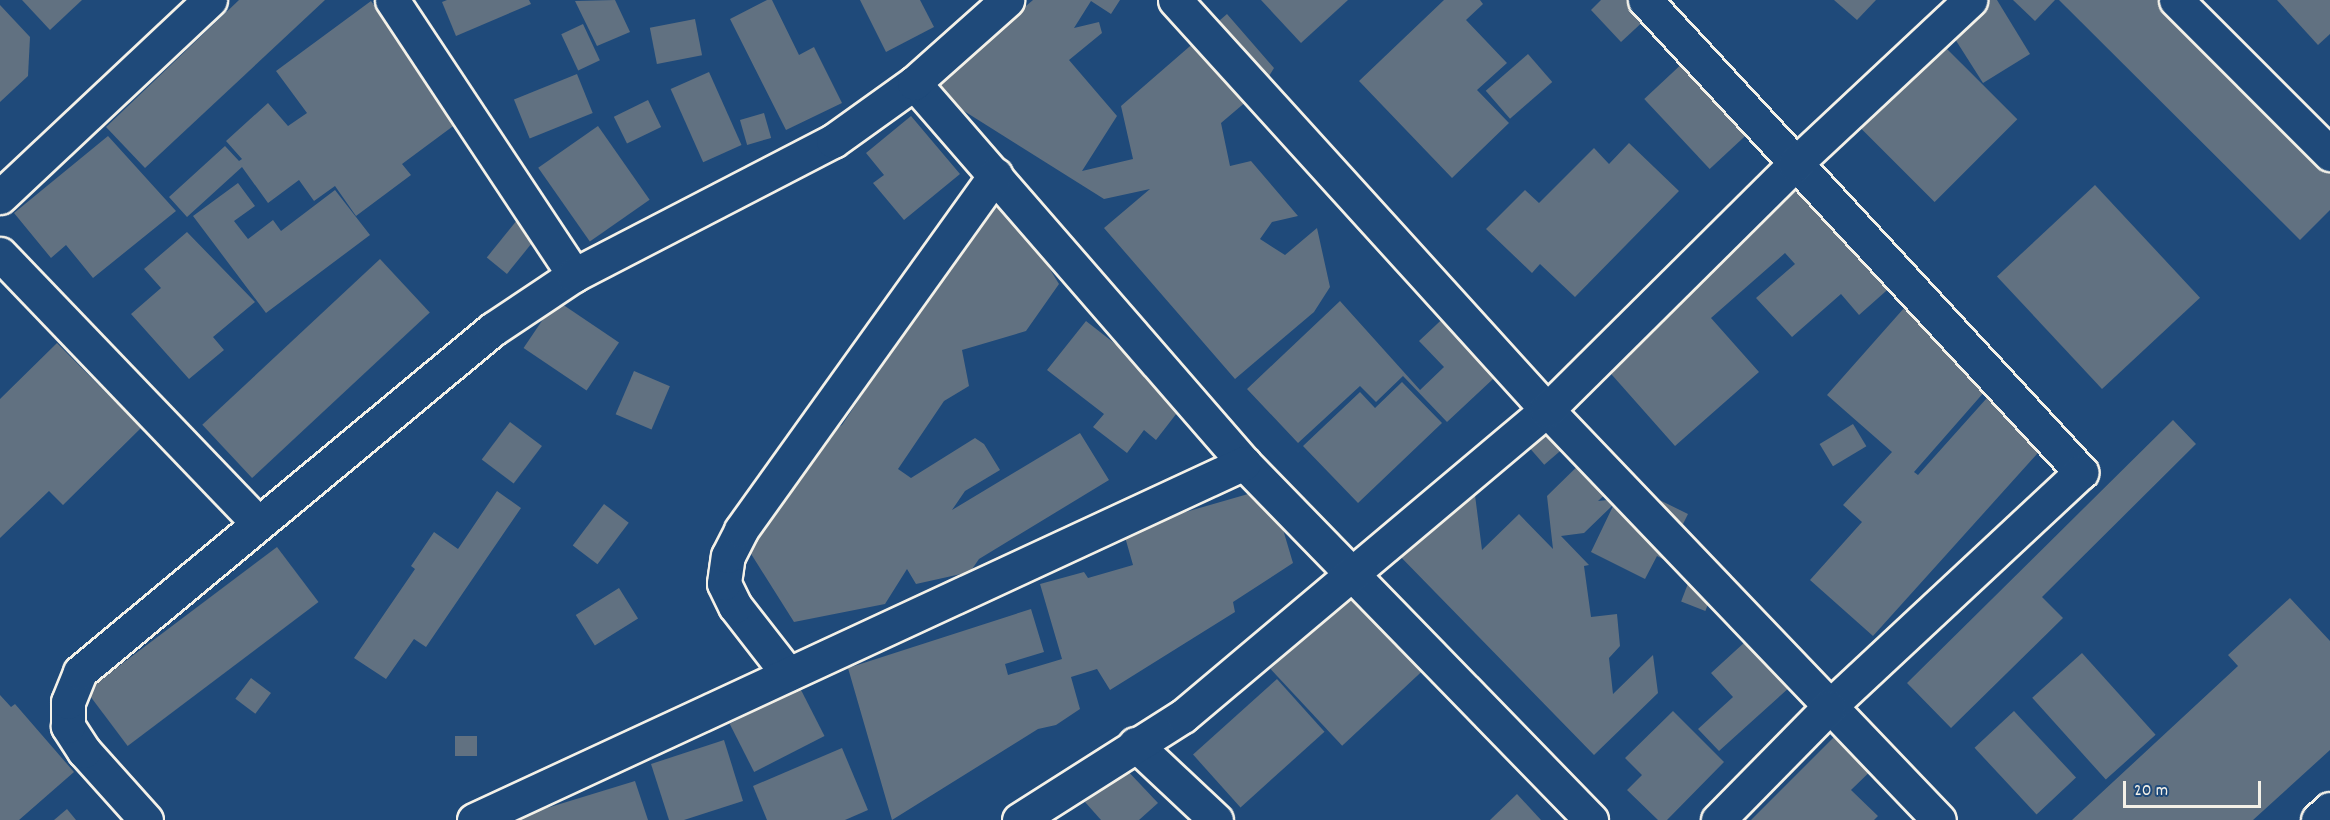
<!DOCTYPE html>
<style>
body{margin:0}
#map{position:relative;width:2330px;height:820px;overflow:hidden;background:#1f4a7a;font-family:Dekko,sans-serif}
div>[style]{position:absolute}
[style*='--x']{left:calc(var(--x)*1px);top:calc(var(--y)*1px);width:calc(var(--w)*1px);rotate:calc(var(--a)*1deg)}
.building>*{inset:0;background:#617181;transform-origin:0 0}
.roads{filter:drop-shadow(2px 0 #f4f1e8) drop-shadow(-2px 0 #f4f1e8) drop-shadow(0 2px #f4f1e8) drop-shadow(0 -2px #f4f1e8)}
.minor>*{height:33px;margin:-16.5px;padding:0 16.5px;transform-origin:16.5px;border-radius:16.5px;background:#1f4a7a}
span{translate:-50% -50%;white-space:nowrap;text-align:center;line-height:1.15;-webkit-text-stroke:5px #1f4a7a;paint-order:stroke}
.scale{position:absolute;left:2123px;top:781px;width:138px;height:27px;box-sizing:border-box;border:3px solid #f4f1e8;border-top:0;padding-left:8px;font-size:18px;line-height:21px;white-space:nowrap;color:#f4f1e8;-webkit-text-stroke:4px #1f4a7a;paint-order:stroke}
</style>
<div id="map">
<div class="building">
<i style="clip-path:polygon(22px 0,82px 0,50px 30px)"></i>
<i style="clip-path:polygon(239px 0,325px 0,145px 168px,106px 127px)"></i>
<i style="clip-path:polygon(447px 0,529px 0,531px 4px,456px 36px,442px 2px)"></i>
<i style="clip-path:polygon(615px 0,630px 32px,597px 46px,575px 1px)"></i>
<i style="clip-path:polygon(767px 0,772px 0,799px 55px,814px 47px,842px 103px,786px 130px,730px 19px)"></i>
<i style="clip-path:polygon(860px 0,920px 0,934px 27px,886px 52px)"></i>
<i style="clip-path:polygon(1033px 0,1120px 0,1111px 14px,1091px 1px,1074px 28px,1099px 22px,1102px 33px,1069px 60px,1117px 116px,1082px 171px,1133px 159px,1121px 106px,1227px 14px,1274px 68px,1261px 89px,1221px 123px,1230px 166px,1251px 161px,1298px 216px,1272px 222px,1260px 239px,1285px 255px,1317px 228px,1330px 287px,1314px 312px,1235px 379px,1104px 228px,1150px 189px,1104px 199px,929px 89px)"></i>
<i style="clip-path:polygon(1261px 0,1348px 0,1301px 43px)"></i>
<i style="clip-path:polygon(1444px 0,1480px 0,1483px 4px,1466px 20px,1507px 63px,1477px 90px,1509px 123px,1452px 178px,1359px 81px)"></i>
<i style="clip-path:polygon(1601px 0,1632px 0,1648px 17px,1621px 42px,1591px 10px)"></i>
<i style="clip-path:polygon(1834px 0,1876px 0,1857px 20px)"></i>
<i style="clip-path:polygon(1970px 0,1997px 0,2030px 54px,1983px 83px,1941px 17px)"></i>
<i style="clip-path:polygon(2013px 0,2055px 0,2035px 21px)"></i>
<i style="clip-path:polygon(2059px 0,2164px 0,2330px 164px,2330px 210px,2300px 240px)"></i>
<i style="clip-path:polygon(2277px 0,2330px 0,2330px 34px,2318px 45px)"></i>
<i style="clip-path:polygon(371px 1px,460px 121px,402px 164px,411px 175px,356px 216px,335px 186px,314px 201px,299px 180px,268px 203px,242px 167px,187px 217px,169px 197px,225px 146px,239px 161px,242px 159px,226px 141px,268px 103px,288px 126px,307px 113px,276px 71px)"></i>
<i style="clip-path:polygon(0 5px,30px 37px,28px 76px,0 102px)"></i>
<i style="left:695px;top:19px;width:37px;height:46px;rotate:79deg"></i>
<i style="left:583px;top:24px;width:40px;height:24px;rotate:65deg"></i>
<i style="left:1924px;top:26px;width:132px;height:117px;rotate:45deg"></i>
<i style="left:1702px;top:45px;width:96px;height:79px;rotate:47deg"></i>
<i style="left:1528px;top:54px;width:37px;height:56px;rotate:49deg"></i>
<i style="left:709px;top:72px;width:80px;height:42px;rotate:66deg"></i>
<i style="left:577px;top:74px;width:42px;height:68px;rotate:68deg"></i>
<i style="left:648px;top:100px;width:30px;height:38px;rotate:64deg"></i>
<i style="left:764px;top:113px;width:26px;height:25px;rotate:74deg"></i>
<i style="clip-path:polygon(911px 116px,960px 174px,904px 220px,873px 183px,884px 175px,866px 153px)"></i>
<i style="left:598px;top:126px;width:90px;height:73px;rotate:55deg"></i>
<i style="clip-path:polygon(108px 136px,176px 211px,93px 278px,66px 245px,51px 258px,14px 213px)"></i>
<i style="clip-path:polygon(1629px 143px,1679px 191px,1575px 297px,1540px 264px,1532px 273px,1486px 229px,1525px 190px,1539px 203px,1594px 148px,1609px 164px)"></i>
<i style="clip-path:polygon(1797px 165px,1903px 276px,1859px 315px,1841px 294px,1792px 337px,1756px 298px,1795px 264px,1785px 253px,1711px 318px,1759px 372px,1675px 446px,1589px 349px)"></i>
<i style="clip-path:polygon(238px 183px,255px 206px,234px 221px,248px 239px,273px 220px,281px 231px,335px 190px,370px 235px,266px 313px,193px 216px)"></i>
<i style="left:2095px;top:185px;width:154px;height:134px;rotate:47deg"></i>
<i style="clip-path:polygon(1000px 188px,1059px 284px,1026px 331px,962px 350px,969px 386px,944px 401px,898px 469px,911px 478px,975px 438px,984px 444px,1000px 470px,965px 491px,952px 510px,1080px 433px,1109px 480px,979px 559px,970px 572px,916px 584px,907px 569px,885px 604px,794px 622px,748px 549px,824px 436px,842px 425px)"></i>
<i style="left:522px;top:214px;width:26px;height:56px;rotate:39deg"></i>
<i style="clip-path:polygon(187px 232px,255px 302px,213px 337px,224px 350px,189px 379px,131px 314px,161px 288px,144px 269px)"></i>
<i style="left:380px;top:259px;width:73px;height:243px;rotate:47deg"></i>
<i style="clip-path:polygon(1920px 290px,2007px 366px,1914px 472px,1918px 475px,2003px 380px,2055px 434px,1873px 636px,1810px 580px,1862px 522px,1843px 505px,1892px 452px,1827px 395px)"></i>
<i style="left:556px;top:300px;width:76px;height:58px;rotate:34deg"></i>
<i style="clip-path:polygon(1340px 301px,1420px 390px,1444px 367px,1419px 341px,1454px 308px,1508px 365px,1447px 422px,1403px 376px,1376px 402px,1360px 386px,1298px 443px,1247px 389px)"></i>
<i style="clip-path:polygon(1086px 321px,1187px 400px,1156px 440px,1144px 430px,1127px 453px,1093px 427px,1104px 414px,1047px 370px)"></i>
<i style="clip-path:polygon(57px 343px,141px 428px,63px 505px,49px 491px,0 538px,0 399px)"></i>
<i style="left:634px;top:371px;width:39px;height:47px;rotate:23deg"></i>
<i style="clip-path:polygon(1402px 382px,1442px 423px,1358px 503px,1303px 446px,1360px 392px,1375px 408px)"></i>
<i style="left:1549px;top:417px;width:33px;height:35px;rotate:49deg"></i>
<i style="clip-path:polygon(2173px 420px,2196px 444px,2042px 597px,2063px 618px,1951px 728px,1907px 683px)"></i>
<i style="left:510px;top:422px;width:40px;height:47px;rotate:37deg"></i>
<i style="left:1853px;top:424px;width:26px;height:39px;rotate:59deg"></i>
<i style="clip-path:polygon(1594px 450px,1622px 479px,1598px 501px,1617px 499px,1625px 483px,1688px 514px,1665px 560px,1657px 556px,1645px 579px,1591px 552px,1614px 504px,1584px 533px,1561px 536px,1589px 565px,1584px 566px,1591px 617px,1617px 614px,1620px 646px,1609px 658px,1613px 694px,1653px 655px,1658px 693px,1594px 755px,1392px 548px,1441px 499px,1475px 495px,1482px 550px,1519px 514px,1553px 549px,1547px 496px)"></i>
<i style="clip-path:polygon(1262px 490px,1279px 516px,1293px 563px,1233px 602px,1235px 612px,1110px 690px,1097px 669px,1071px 677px,1080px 709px,1056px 725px,1038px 729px,892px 820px,848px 668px,1031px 609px,1044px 652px,1005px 664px,1008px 675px,1062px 659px,1040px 584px,1084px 572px,1088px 578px,1133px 565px,1123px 530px)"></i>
<i style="clip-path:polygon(497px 491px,521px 508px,426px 647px,414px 639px,386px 679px,354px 658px,415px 569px,411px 566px,434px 532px,458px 549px)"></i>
<i style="left:604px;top:504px;width:31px;height:52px;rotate:37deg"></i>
<i style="left:277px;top:547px;width:69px;height:239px;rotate:53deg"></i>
<i style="left:1694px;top:568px;width:26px;height:36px;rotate:21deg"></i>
<i style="left:619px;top:588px;width:36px;height:51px;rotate:58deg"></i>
<i style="left:1351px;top:594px;width:105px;height:110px;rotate:47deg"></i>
<i style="clip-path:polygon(2290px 598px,2330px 641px,2330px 750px,2253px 820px,2072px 820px,2238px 666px,2228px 655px)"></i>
<i style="clip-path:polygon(1769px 620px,1812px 667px,1719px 751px,1698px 729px,1733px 697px,1711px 673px)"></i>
<i style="left:2082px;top:653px;width:110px;height:67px;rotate:48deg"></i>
<i style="left:251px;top:678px;width:25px;height:26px;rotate:37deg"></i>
<i style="left:1277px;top:679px;width:71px;height:113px;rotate:48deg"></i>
<i style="left:800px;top:688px;width:54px;height:79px;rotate:63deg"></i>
<i style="clip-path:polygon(0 695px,11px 707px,15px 704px,74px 772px,19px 820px,0 820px)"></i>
<i style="clip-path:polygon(1673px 711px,1724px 762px,1667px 820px,1658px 820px,1627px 790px,1642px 775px,1625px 758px)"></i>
<i style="left:2014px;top:711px;width:91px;height:54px;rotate:47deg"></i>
<i style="clip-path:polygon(1846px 725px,1882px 760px,1851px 790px,1878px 816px,1874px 820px,1751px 820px)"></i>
<i style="left:477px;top:736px;width:20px;height:22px;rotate:90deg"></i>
<i style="clip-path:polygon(724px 740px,743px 801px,684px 820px,669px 820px,651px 764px)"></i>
<i style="clip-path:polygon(842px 748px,868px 810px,845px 820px,767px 820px,753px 786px)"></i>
<i style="clip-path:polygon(1124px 767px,1158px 803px,1139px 820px,1101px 820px,1085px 802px)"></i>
<i style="clip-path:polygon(635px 781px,648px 820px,511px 820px,511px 819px)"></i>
<i style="clip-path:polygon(1517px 794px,1541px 820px,1490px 820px)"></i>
<i style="clip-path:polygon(67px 809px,76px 820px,54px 820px)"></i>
</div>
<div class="roads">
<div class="minor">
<i style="--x:392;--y:0;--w:330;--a:56.5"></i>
<i style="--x:1175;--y:0;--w:554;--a:47.78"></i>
<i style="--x:1547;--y:410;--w:567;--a:46.29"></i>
<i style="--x:1645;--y:0;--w:643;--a:47.27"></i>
<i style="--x:2081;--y:472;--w:346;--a:137"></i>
<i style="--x:1828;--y:708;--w:157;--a:134.5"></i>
<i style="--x:2176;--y:0;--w:218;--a:45"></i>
<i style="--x:914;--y:83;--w:503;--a:49.03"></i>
<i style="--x:1244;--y:463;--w:498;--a:45.8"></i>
<i style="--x:0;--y:197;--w:288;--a:-43.2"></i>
<i style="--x:0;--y:254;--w:373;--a:46.2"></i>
<i style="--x:788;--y:674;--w:86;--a:-127.9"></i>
<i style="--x:735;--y:606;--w:25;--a:-116"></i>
<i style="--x:724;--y:583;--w:27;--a:-82"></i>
<i style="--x:728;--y:556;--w:29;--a:-63"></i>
<i style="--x:741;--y:530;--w:437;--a:-54.4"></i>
<i style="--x:1135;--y:744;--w:111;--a:43.2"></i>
<i style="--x:146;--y:820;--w:93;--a:-131.9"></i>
<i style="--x:84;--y:751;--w:30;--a:-123"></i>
<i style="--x:68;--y:726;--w:24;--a:-90"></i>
<i style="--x:68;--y:702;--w:32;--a:-68"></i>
<i style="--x:80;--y:672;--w:537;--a:-39.71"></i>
<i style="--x:493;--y:329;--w:97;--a:-33.7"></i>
<i style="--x:574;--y:275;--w:292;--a:-27.4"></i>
<i style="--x:833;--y:141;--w:100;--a:-35.6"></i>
<i style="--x:914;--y:83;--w:125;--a:-41.7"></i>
<i style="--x:474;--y:820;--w:849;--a:-24.87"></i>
<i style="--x:1019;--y:820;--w:194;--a:-32.4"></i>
<i style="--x:1183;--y:716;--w:476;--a:-40.1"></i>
<i style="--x:1547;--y:410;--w:349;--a:-44.8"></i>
<i style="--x:1795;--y:164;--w:240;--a:-43.1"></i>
<i style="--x:2318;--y:820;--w:16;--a:-43"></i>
</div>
</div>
<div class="scale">20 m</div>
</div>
